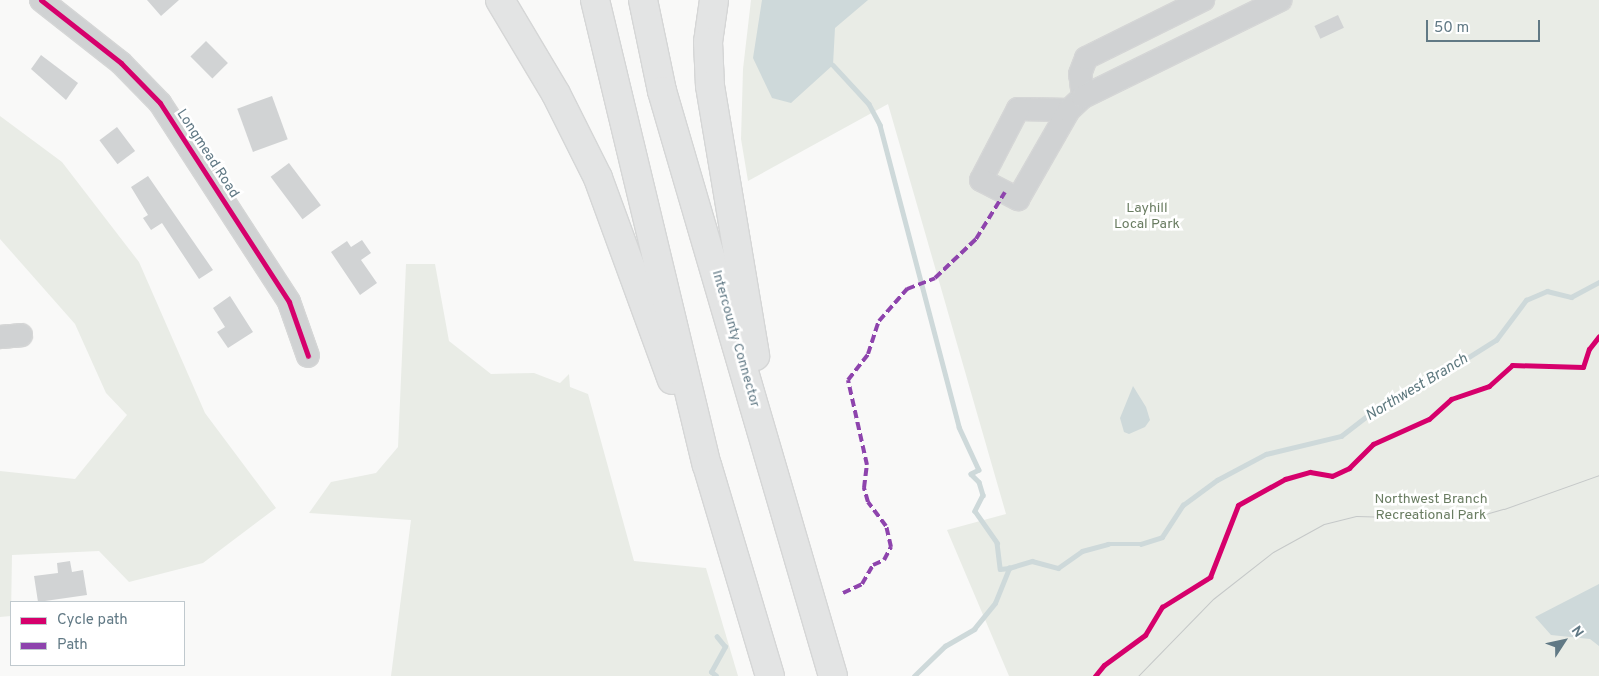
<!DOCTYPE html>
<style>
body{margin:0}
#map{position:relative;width:1599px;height:676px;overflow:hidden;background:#f9f9f8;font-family:Overpass,sans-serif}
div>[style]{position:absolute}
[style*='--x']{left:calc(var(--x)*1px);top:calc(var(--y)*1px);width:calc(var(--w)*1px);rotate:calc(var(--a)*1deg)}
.green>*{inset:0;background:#e9ece6}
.water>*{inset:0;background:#ced9da}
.stream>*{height:4.5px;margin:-2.25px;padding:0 2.25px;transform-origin:2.25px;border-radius:2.25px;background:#ced9da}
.building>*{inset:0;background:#d1d3d4;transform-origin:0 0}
.roads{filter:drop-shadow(1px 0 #d5d6d6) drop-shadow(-1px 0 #d5d6d6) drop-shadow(0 1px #d5d6d6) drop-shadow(0 -1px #d5d6d6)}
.minor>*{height:22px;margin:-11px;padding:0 11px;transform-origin:11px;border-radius:11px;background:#d0d2d3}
.highway>*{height:28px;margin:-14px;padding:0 14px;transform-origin:14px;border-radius:14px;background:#e3e4e4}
.tram>*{height:1px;margin:-0.5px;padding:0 0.5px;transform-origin:0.5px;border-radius:0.5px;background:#c5c8c8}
.quiet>*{height:4px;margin-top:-2px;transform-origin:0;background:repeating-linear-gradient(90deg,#8e44ad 0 8px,transparent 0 12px)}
.cycleway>*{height:5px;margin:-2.5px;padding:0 2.5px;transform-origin:2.5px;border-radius:2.5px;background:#d6006c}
span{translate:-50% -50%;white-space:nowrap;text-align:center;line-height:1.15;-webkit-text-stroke:5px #fff;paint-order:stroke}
.street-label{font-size:14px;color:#617985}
.park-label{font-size:14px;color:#697c61}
.water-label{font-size:15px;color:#5d787e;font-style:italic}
.legend{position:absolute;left:10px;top:601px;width:175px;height:65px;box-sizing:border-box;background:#fff;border:1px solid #c0c9ce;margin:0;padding:6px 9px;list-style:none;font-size:15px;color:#617985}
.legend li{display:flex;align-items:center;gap:10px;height:25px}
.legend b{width:25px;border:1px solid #c0c9ce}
.north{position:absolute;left:1539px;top:616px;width:50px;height:50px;-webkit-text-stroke:4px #fff;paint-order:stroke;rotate:55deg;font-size:14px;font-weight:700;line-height:20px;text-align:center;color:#617985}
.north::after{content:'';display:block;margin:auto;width:18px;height:22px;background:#617985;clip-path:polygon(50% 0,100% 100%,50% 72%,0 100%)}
.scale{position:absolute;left:1426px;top:20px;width:114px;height:22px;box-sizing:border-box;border:2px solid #617985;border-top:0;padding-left:6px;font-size:15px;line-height:18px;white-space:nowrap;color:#617985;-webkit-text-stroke:4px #fff;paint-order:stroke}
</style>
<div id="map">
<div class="green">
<i style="clip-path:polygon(751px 0,1599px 0,1599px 676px,1009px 676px,947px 530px,1006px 514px,888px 104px,748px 181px,741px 139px,743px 69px)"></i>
<i style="clip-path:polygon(0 116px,62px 162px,139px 262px,205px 413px,276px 508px,203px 563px,129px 582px,99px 551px,12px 555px,11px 616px,0 617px,0 471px,75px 479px,127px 415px,106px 393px,75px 324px,0 239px)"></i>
<i style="clip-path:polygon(406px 264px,435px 264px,449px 341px,491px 374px,534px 373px,560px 383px,569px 374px,570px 387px,588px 394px,634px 561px,706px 568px,738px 676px,391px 676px,411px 520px,309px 513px,331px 482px,376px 473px,398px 447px)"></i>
</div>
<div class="water">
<i style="clip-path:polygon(762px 0,868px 0,835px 28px,833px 65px,791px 103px,772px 98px,753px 58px)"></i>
<i style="clip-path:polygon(1133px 386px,1146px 407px,1150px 420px,1145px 427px,1129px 434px,1124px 432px,1120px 418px)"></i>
<i style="clip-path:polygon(1599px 584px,1599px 646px,1590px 639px,1551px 635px,1535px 617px)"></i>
</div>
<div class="stream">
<i style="--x:833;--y:65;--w:53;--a:47.3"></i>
<i style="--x:869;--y:104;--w:24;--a:62"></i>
<i style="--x:880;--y:125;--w:312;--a:75.3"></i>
<i style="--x:959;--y:427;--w:47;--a:65.1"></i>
<i style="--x:979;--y:470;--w:9;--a:153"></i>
<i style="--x:971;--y:474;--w:11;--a:45"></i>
<i style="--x:979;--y:482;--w:14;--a:73"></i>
<i style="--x:983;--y:495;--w:18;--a:117"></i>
<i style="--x:975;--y:511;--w:39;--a:55"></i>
<i style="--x:997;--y:543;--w:26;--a:83"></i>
<i style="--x:1000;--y:569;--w:9;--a:-6"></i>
<i style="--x:716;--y:676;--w:6;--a:-141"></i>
<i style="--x:711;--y:672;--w:29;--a:-61"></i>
<i style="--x:725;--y:647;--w:13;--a:-129"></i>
<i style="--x:914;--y:676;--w:43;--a:-44.1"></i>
<i style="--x:945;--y:646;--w:34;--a:-30"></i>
<i style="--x:974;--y:629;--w:33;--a:-51"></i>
<i style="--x:995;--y:603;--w:38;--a:-68"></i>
<i style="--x:1009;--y:568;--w:24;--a:-17"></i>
<i style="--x:1032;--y:561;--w:27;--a:15"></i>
<i style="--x:1058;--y:568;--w:29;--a:-35"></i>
<i style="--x:1082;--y:551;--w:27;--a:-15"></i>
<i style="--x:1108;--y:544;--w:33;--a:0"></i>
<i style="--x:1141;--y:544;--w:22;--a:-18"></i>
<i style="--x:1162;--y:537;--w:38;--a:-57"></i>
<i style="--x:1183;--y:505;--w:42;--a:-36.3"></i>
<i style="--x:1217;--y:480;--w:55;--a:-28"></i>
<i style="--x:1266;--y:454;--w:77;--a:-13.5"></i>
<i style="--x:1341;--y:436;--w:44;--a:-37.6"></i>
<i style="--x:1376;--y:409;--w:56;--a:-26.6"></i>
<i style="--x:1426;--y:384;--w:83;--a:-32.2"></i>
<i style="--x:1496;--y:340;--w:50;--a:-53.1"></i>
<i style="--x:1526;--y:300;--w:23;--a:-23"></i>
<i style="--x:1547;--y:291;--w:25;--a:14"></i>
<i style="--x:1571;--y:297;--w:32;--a:-28"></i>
</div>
<div class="building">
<i style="clip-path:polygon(147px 0,179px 0,161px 16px)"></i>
<i style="left:1338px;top:15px;width:14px;height:26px;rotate:65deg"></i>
<i style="left:206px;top:41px;width:31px;height:22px;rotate:45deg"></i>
<i style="clip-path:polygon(41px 55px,78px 83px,66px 100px,31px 69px)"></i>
<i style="left:272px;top:96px;width:46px;height:37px;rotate:70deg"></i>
<i style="left:117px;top:127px;width:30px;height:22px;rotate:53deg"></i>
<i style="left:289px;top:163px;width:53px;height:23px;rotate:53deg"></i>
<i style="clip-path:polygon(148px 176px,213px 270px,199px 279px,162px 223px,151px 230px,143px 218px,148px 215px,131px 187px)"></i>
<i style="clip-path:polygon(362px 240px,371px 253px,361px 260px,377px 283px,360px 295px,331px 252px,347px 241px,351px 247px)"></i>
<i style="clip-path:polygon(230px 296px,253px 332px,228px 348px,217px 332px,225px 327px,213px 308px)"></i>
<i style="clip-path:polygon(70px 561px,72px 572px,83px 570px,87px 595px,38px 602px,34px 576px,58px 573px,57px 563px)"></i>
</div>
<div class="roads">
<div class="minor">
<i style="--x:41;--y:0;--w:102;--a:38.2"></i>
<i style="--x:121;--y:63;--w:56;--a:45.7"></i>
<i style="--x:160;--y:103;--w:237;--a:57"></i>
<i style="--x:289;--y:302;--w:57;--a:70.6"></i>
<i style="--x:1083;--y:97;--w:23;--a:-97"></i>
<i style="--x:1080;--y:74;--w:17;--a:-69"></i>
<i style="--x:1086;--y:58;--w:131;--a:-26.4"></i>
<i style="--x:1069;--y:110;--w:51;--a:-178.9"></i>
<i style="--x:1018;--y:109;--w:80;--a:117.5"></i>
<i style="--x:981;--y:180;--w:42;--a:27.2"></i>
<i style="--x:1018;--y:199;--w:103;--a:-60.2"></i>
<i style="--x:1069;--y:110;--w:19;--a:-43"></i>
<i style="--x:1083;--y:97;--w:220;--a:-26.2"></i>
<i style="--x:0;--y:337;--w:21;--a:-5"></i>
</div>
<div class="highway">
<i style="--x:500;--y:0;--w:109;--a:59.2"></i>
<i style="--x:556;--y:94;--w:94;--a:63.4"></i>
<i style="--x:598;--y:178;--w:215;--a:69.9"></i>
<i style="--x:595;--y:0;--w:478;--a:76.5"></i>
<i style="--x:707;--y:465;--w:220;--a:73.4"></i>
<i style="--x:643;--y:0;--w:93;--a:78.2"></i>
<i style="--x:662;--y:91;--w:609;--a:73.71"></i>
<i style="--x:714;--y:0;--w:42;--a:98.1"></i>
<i style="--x:708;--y:42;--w:44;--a:87.4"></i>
<i style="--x:710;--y:86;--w:274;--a:80.5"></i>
</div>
</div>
<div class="tram">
<i style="--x:1138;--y:676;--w:107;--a:-45.8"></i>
<i style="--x:1213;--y:599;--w:76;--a:-38.1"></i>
<i style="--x:1273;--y:552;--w:58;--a:-28.8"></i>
<i style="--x:1324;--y:524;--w:33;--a:-14"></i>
<i style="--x:1356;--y:516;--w:112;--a:1.5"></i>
<i style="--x:1468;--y:519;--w:37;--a:-16"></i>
<i style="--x:1504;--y:509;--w:101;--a:-19.7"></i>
</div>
<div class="quiet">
<i style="--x:843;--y:593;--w:21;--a:-25"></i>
<i style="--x:862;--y:584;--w:22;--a:-60"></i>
<i style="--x:873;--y:565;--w:12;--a:-24"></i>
<i style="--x:884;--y:560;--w:15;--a:-62"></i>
<i style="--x:891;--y:547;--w:22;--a:-103"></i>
<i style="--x:886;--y:526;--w:30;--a:-127"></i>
<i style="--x:868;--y:502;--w:15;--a:-106"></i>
<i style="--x:864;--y:488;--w:23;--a:-83"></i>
<i style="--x:867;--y:465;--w:87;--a:-102.6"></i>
<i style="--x:848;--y:380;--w:33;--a:-52"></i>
<i style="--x:868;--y:354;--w:35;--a:-72"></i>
<i style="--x:879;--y:321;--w:43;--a:-48.8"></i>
<i style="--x:907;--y:289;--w:30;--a:-21"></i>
<i style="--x:935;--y:278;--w:57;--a:-43.6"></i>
<i style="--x:976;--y:239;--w:55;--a:-58.3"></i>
</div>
<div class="cycleway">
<i style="--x:41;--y:0;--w:102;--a:38.2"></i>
<i style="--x:121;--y:63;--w:56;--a:45.7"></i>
<i style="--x:160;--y:103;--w:237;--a:57"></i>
<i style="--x:289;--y:302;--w:57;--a:70.6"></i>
<i style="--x:1095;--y:676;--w:14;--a:-51"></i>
<i style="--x:1104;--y:665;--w:51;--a:-36.2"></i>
<i style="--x:1145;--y:635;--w:33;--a:-59"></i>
<i style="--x:1162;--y:607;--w:57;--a:-32"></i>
<i style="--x:1210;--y:577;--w:77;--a:-68.7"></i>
<i style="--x:1238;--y:505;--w:54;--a:-29"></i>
<i style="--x:1285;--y:479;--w:26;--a:-16"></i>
<i style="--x:1310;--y:472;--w:22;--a:10"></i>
<i style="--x:1332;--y:476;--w:19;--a:-25"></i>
<i style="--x:1349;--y:468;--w:34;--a:-45"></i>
<i style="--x:1373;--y:444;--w:61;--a:-24.1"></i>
<i style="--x:1429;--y:419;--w:30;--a:-42"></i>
<i style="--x:1451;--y:399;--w:40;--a:-18.9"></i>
<i style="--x:1489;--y:386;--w:31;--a:-42"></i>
<i style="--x:1512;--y:365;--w:71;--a:1.6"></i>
<i style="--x:1583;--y:367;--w:19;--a:-72"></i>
<i style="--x:1589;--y:349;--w:16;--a:-52"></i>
</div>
<div class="street-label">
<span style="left:207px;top:154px;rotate:57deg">Longmead Road</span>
<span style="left:735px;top:339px;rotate:74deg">Intercounty Connector</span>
</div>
<div class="park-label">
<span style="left:1147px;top:217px">Layhill<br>Local Park</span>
<span style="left:1431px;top:508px">Northwest Branch<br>Recreational Park</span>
</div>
<div class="water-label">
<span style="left:1417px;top:388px;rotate:-31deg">Northwest Branch</span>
</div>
<ul class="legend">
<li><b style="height:6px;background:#d6006c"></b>Cycle path</li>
<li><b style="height:6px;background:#8e44ad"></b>Path</li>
</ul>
<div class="north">N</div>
<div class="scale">50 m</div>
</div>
